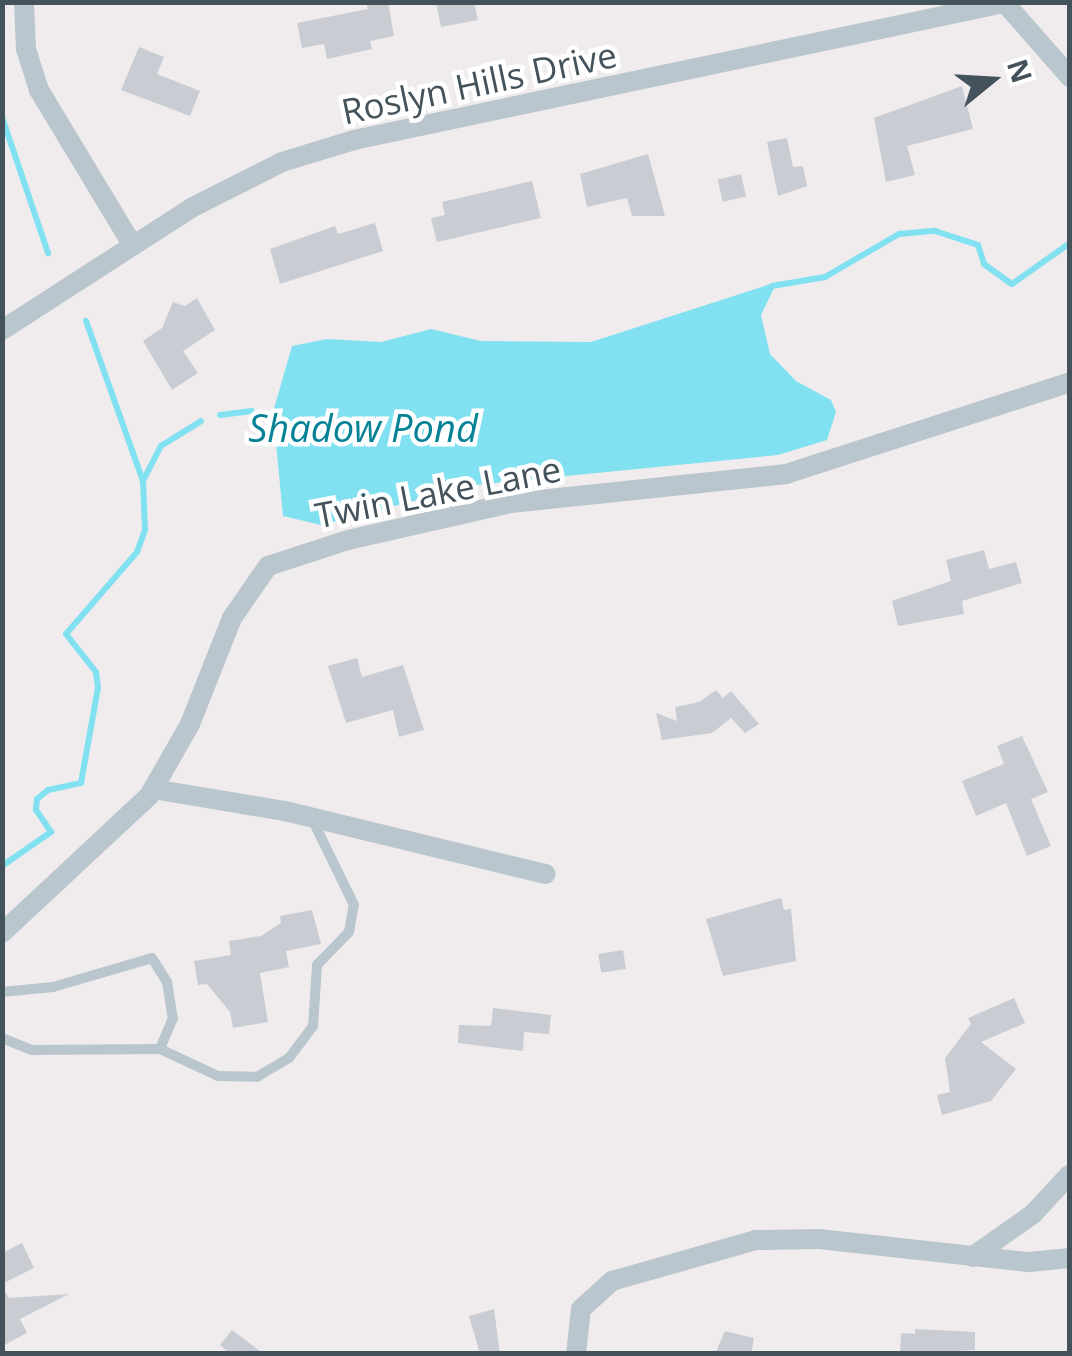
<!DOCTYPE html>
<style>
body{margin:0}
#map{position:relative;width:1072px;height:1356px;overflow:hidden;background:#f0eced;font-family:"Open Sans",sans-serif}
div>[style]{position:absolute}
[style*='--x']{left:calc(var(--x)*1px);top:calc(var(--y)*1px);width:calc(var(--w)*1px);rotate:calc(var(--a)*1deg)}
.water>*{inset:0;background:#81e1f1}
.stream>*{height:6px;margin:-3px;padding:0 3px;transform-origin:3px;border-radius:3px;background:#81e1f1}
.building>*{inset:0;background:#c9ccd2;transform-origin:0 0}
.service>*{height:10px;margin:-5px;padding:0 5px;transform-origin:5px;border-radius:5px;background:#bac6cd}
.minor>*{height:20px;margin:-10px;padding:0 10px;transform-origin:10px;border-radius:10px;background:#bac6cd}
span{translate:-50% -50%;white-space:nowrap;text-align:center;line-height:1.15;-webkit-text-stroke:9px #fff;paint-order:stroke}
.street-label{font-size:35px;color:#44525b}
.water-label{font-size:38px;color:#068296;font-style:italic}
.frame{position:absolute;inset:0;border:5px solid #44525b;pointer-events:none}
.north{position:absolute;left:942px;top:30px;width:100px;height:100px;-webkit-text-stroke:8px #fff;paint-order:stroke;rotate:72deg;font-size:28px;font-weight:700;line-height:40px;text-align:center;color:#44525b}
.north::after{content:'';display:block;margin:auto;width:35px;height:45px;background:#44525b;clip-path:polygon(50% 0,100% 100%,50% 72%,0 100%)}
</style>
<div id="map">
<div class="water">
<i style="clip-path:polygon(777px 282px,761px 315px,770px 354px,796px 381px,831px 400px,836px 412px,827px 440px,778px 455px,475px 485px,321px 525px,283px 516px,273px 412px,292px 346px,327px 339px,381px 342px,431px 329px,481px 341px,591px 342px)"></i>
</div>
<div class="stream">
<i style="--x:2;--y:117;--w:144;--a:71.3"></i>
<i style="--x:772;--y:286;--w:54;--a:-9.6"></i>
<i style="--x:825;--y:277;--w:86;--a:-30.2"></i>
<i style="--x:899;--y:234;--w:36;--a:-5"></i>
<i style="--x:935;--y:231;--w:45;--a:18"></i>
<i style="--x:978;--y:245;--w:20;--a:72"></i>
<i style="--x:984;--y:264;--w:34;--a:36"></i>
<i style="--x:1012;--y:284;--w:71;--a:-35.3"></i>
<i style="--x:220;--y:415;--w:32;--a:-7"></i>
<i style="--x:143;--y:481;--w:39;--a:-63"></i>
<i style="--x:161;--y:446;--w:47;--a:-32"></i>
<i style="--x:2;--y:866;--w:60;--a:-34.8"></i>
<i style="--x:51;--y:832;--w:27;--a:-124"></i>
<i style="--x:36;--y:810;--w:11;--a:-85"></i>
<i style="--x:37;--y:799;--w:14;--a:-39"></i>
<i style="--x:48;--y:790;--w:34;--a:-12"></i>
<i style="--x:81;--y:783;--w:97;--a:-79.9"></i>
<i style="--x:98;--y:688;--w:16;--a:-97"></i>
<i style="--x:96;--y:672;--w:48;--a:-128.3"></i>
<i style="--x:66;--y:634;--w:108;--a:-49.1"></i>
<i style="--x:137;--y:552;--w:23;--a:-70"></i>
<i style="--x:145;--y:530;--w:49;--a:-92.3"></i>
<i style="--x:143;--y:481;--w:170;--a:-109.6"></i>
</div>
<div class="building">
<i style="clip-path:polygon(366px 2px,388px 2px,394px 36px,370px 41px,372px 49px,327px 59px,324px 44px,302px 48px,297px 23px,368px 9px)"></i>
<i style="clip-path:polygon(436px 2px,474px 2px,478px 20px,441px 27px)"></i>
<i style="clip-path:polygon(139px 47px,164px 57px,157px 74px,200px 91px,190px 116px,121px 90px)"></i>
<i style="clip-path:polygon(962px 86px,973px 129px,907px 146px,915px 175px,886px 182px,874px 118px)"></i>
<i style="clip-path:polygon(787px 138px,793px 167px,803px 166px,807px 186px,778px 196px,767px 142px)"></i>
<i style="clip-path:polygon(648px 154px,665px 216px,632px 216px,627px 198px,587px 207px,580px 174px)"></i>
<i style="left:741px;top:174px;width:23px;height:24px;rotate:77deg"></i>
<i style="clip-path:polygon(532px 181px,541px 218px,437px 242px,431px 218px,445px 215px,442px 202px)"></i>
<i style="clip-path:polygon(375px 223px,383px 251px,280px 284px,270px 249px,335px 226px,338px 234px)"></i>
<i style="clip-path:polygon(197px 298px,215px 330px,183px 351px,198px 373px,172px 390px,143px 341px,162px 328px,173px 302px,185px 306px)"></i>
<i style="clip-path:polygon(984px 550px,989px 569px,1016px 562px,1022px 583px,962px 601px,964px 614px,898px 626px,892px 601px,951px 581px,946px 560px)"></i>
<i style="clip-path:polygon(357px 658px,362px 677px,403px 665px,424px 730px,399px 737px,393px 710px,346px 723px,328px 666px)"></i>
<i style="clip-path:polygon(716px 690px,723px 698px,731px 691px,759px 724px,745px 733px,731px 718px,712px 733px,662px 740px,656px 713px,677px 721px,675px 707px,699px 702px)"></i>
<i style="clip-path:polygon(1022px 736px,1048px 792px,1031px 799px,1051px 846px,1027px 856px,1006px 803px,976px 816px,962px 781px,1004px 764px,997px 746px)"></i>
<i style="clip-path:polygon(781px 898px,784px 910px,791px 909px,796px 961px,723px 976px,706px 919px)"></i>
<i style="clip-path:polygon(312px 910px,321px 944px,286px 951px,289px 967px,260px 973px,268px 1022px,233px 1028px,230px 1012px,207px 984px,198px 985px,194px 961px,231px 955px,229px 941px,261px 936px,281px 923px,280px 916px)"></i>
<i style="left:623px;top:950px;width:19px;height:25px;rotate:81deg"></i>
<i style="clip-path:polygon(1014px 998px,1025px 1023px,981px 1042px,1016px 1069px,991px 1101px,942px 1115px,937px 1095px,950px 1092px,945px 1058px,971px 1024px,968px 1018px)"></i>
<i style="clip-path:polygon(493px 1008px,551px 1015px,549px 1034px,524px 1032px,523px 1051px,458px 1043px,459px 1025px,491px 1026px)"></i>
<i style="clip-path:polygon(22px 1243px,34px 1268px,2px 1284px,2px 1253px)"></i>
<i style="clip-path:polygon(2px 1286px,9px 1298px,69px 1294px,20px 1319px,27px 1333px,2px 1346px)"></i>
<i style="clip-path:polygon(494px 1309px,500px 1354px,480px 1354px,469px 1316px)"></i>
<i style="clip-path:polygon(915px 1329px,975px 1332px,975px 1350px,900px 1354px,901px 1333px,915px 1334px)"></i>
<i style="clip-path:polygon(232px 1330px,264px 1354px,230px 1354px,220px 1345px)"></i>
<i style="clip-path:polygon(725px 1331px,754px 1338px,751px 1354px,715px 1354px)"></i>
</div>
<div class="service">
<i style="--x:2;--y:992;--w:51;--a:-5.6"></i>
<i style="--x:53;--y:987;--w:103;--a:-16.3"></i>
<i style="--x:152;--y:958;--w:28;--a:58"></i>
<i style="--x:167;--y:982;--w:36;--a:81"></i>
<i style="--x:173;--y:1018;--w:34;--a:113"></i>
<i style="--x:2;--y:1038;--w:31;--a:22"></i>
<i style="--x:31;--y:1050;--w:129;--a:-0.4"></i>
<i style="--x:160;--y:1049;--w:64;--a:25"></i>
<i style="--x:218;--y:1076;--w:39;--a:1"></i>
<i style="--x:257;--y:1077;--w:37;--a:-31"></i>
<i style="--x:289;--y:1058;--w:40;--a:-53"></i>
<i style="--x:313;--y:1026;--w:61;--a:-86.2"></i>
<i style="--x:317;--y:965;--w:46;--a:-45.9"></i>
<i style="--x:349;--y:932;--w:27;--a:-80"></i>
<i style="--x:354;--y:905;--w:93;--a:-116"></i>
</div>
<div class="minor">
<i style="--x:24;--y:2;--w:47;--a:87.6"></i>
<i style="--x:26;--y:49;--w:43;--a:72.4"></i>
<i style="--x:39;--y:90;--w:182;--a:58.9"></i>
<i style="--x:1004;--y:2;--w:100;--a:48.7"></i>
<i style="--x:2;--y:330;--w:227;--a:-32.8"></i>
<i style="--x:193;--y:207;--w:100;--a:-26.8"></i>
<i style="--x:282;--y:162;--w:75;--a:-17"></i>
<i style="--x:354;--y:140;--w:669;--a:-11.9"></i>
<i style="--x:153;--y:789;--w:134;--a:9.5"></i>
<i style="--x:285;--y:811;--w:268;--a:13.6"></i>
<i style="--x:2;--y:933;--w:201;--a:-43"></i>
<i style="--x:149;--y:796;--w:83;--a:-60.3"></i>
<i style="--x:190;--y:724;--w:114;--a:-68.4"></i>
<i style="--x:232;--y:618;--w:63;--a:-55.3"></i>
<i style="--x:268;--y:566;--w:84;--a:-18"></i>
<i style="--x:348;--y:540;--w:167;--a:-12.8"></i>
<i style="--x:511;--y:503;--w:277;--a:-6"></i>
<i style="--x:786;--y:474;--w:299;--a:-17.9"></i>
<i style="--x:972;--y:1257;--w:75;--a:-35.2"></i>
<i style="--x:1033;--y:1214;--w:54;--a:-47.2"></i>
<i style="--x:576;--y:1354;--w:45;--a:-83.7"></i>
<i style="--x:581;--y:1309;--w:42;--a:-42.1"></i>
<i style="--x:612;--y:1281;--w:150;--a:-15.9"></i>
<i style="--x:756;--y:1240;--w:63;--a:-0.9"></i>
<i style="--x:819;--y:1239;--w:211;--a:6.3"></i>
<i style="--x:1029;--y:1262;--w:41;--a:-5.6"></i>
</div>
<div class="street-label">
<span style="left:479px;top:83px;rotate:-12deg">Roslyn Hills Drive</span>
<span style="left:438px;top:492px;rotate:-11deg">Twin Lake Lane</span>
</div>
<div class="water-label">
<span style="left:363px;top:428px">Shadow Pond</span>
</div>
<div class="frame"></div>
<div class="north">N</div>
</div>
